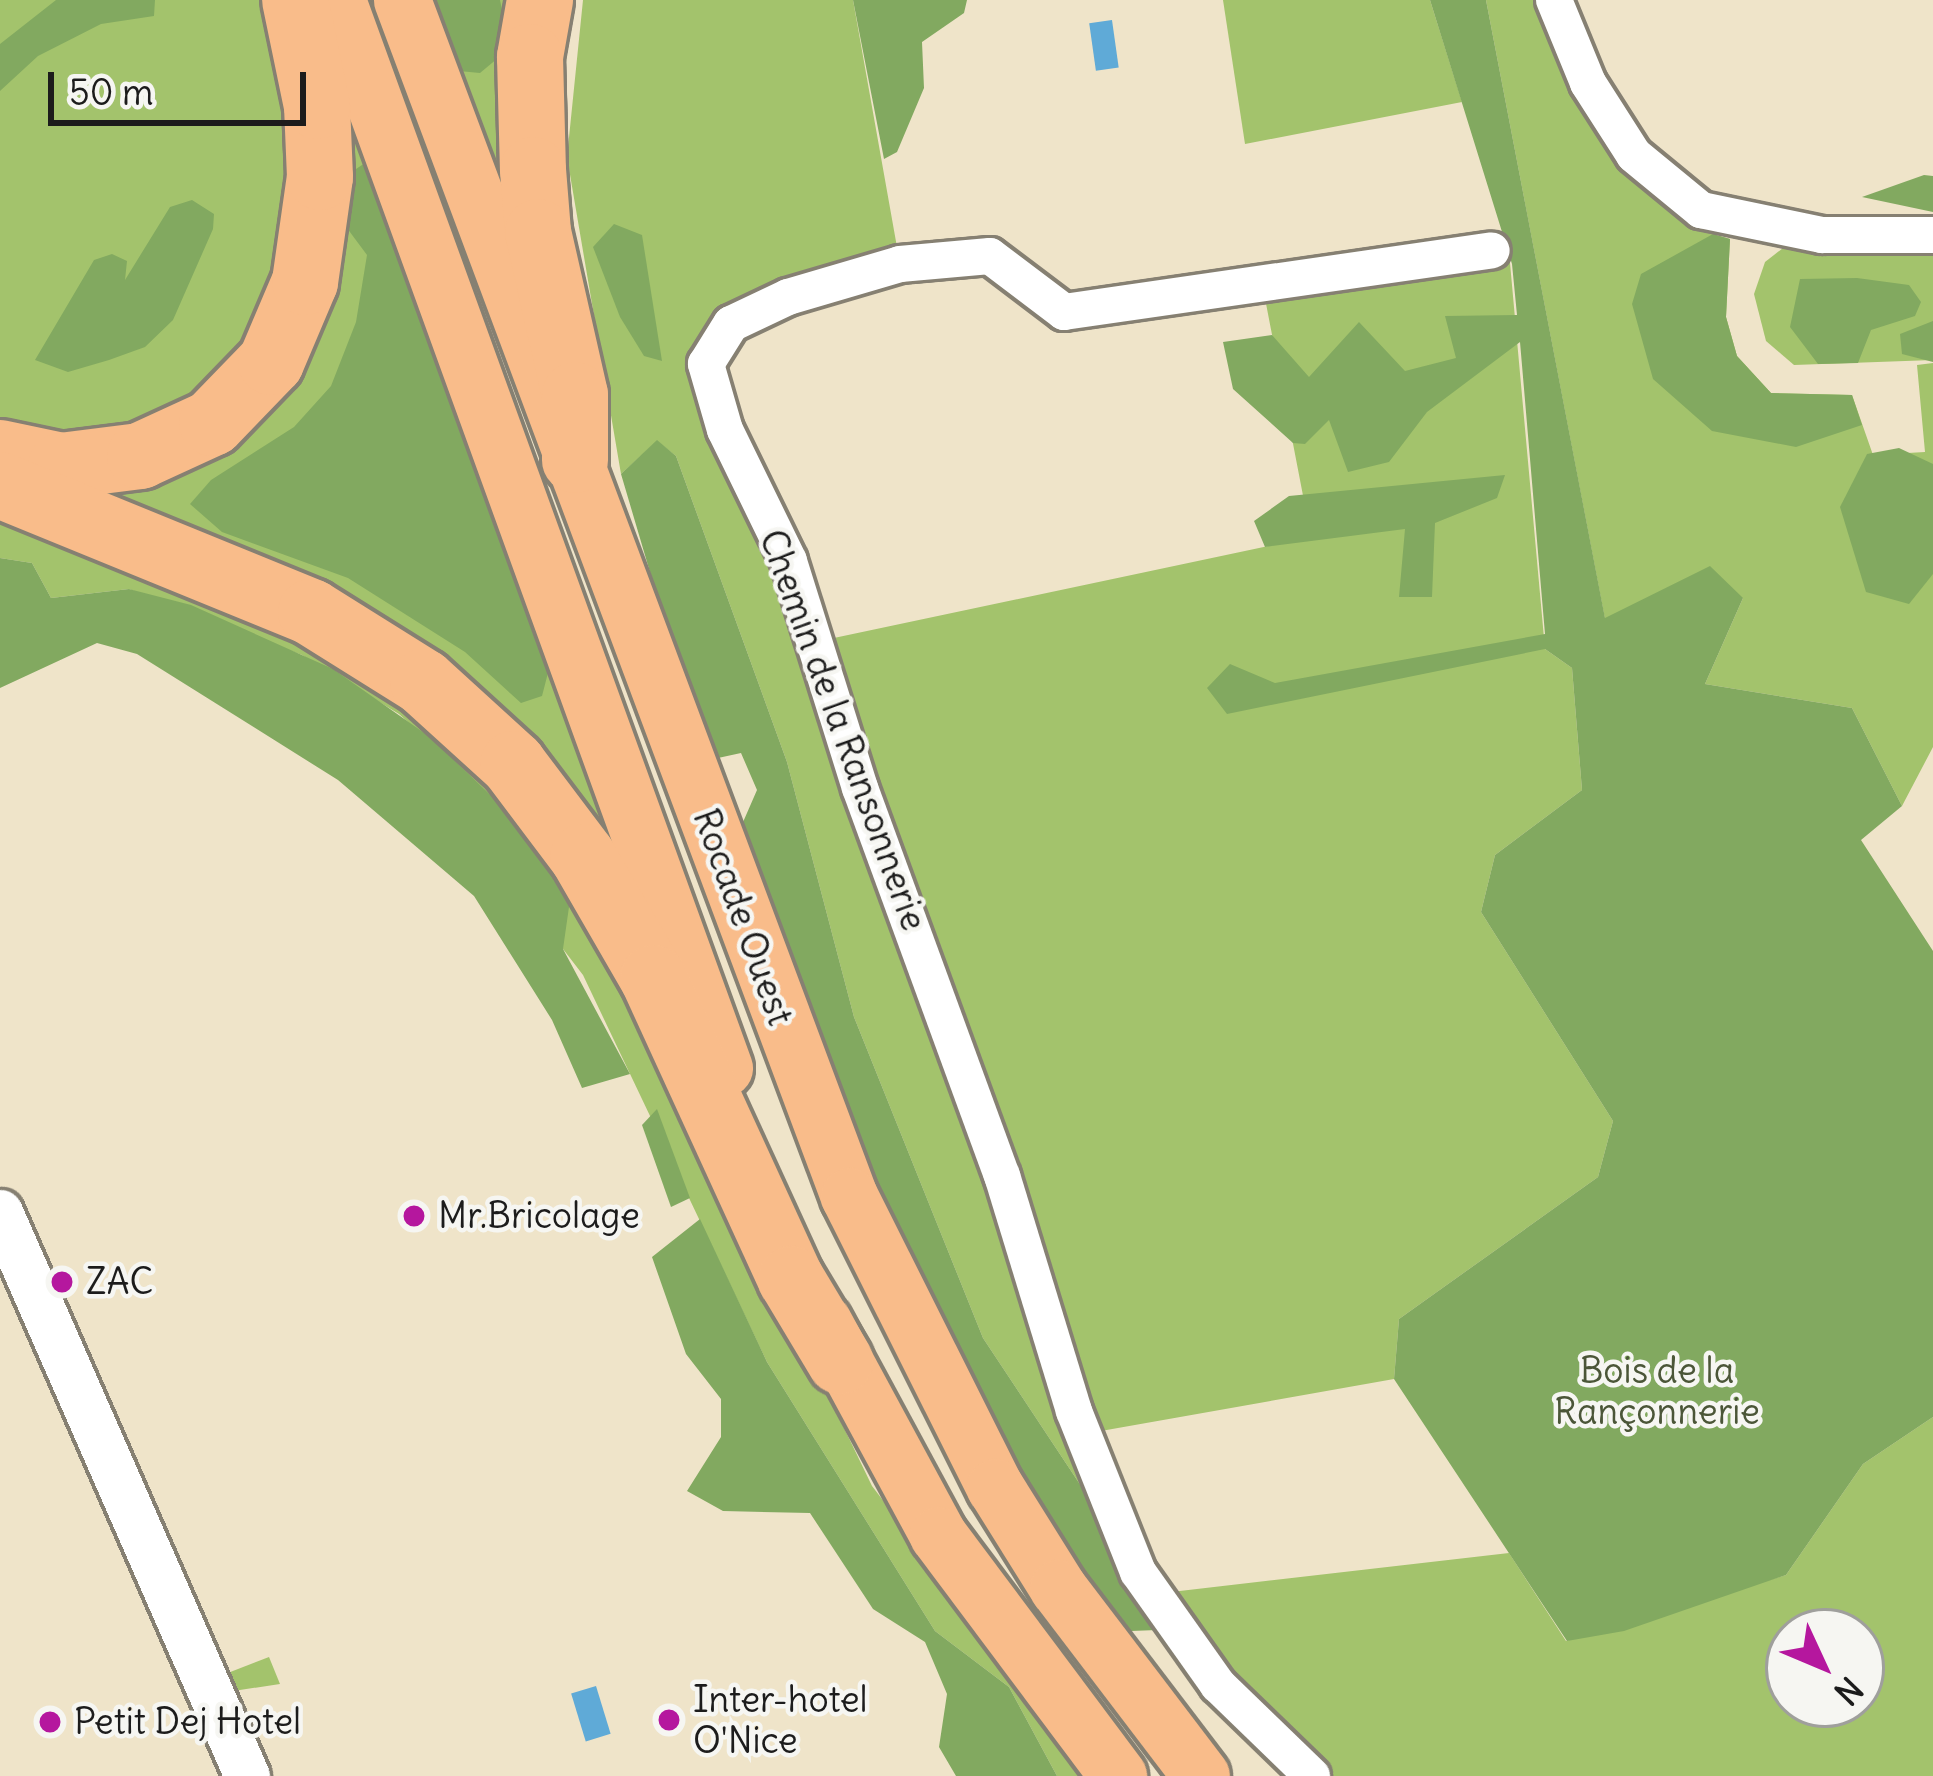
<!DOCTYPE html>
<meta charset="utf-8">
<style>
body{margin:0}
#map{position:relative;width:1933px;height:1776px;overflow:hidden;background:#efe4c9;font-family:Delius,sans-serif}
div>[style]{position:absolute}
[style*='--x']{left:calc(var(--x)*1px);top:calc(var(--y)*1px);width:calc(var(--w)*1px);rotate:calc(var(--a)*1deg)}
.green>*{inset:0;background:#a3c36c}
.forest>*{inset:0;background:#82a960}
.water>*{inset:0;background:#5faad7;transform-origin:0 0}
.roads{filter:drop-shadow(3px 0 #868072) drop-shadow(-3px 0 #868072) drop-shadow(0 3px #868072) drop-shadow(0 -3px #868072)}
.minor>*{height:36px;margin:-18px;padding:0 18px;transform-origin:18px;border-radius:18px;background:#fff}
.tertiary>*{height:45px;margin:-22.5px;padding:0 22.5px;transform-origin:22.5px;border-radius:22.5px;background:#fff}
.primary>*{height:57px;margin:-28.5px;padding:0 28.5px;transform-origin:28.5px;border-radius:28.5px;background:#f9bc8a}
.motorway>*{height:66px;margin:-33px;padding:0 33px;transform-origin:33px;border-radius:33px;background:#f9bc8a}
.dots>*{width:33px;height:33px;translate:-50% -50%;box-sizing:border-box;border:6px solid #f6f6f2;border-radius:50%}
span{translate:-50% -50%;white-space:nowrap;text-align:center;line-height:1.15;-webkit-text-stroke:9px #f6f6f2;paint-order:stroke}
.street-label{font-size:36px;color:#1c1c1c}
.poi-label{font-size:36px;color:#1c1c1c}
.left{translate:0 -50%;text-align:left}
.park-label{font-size:36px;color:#4b5638}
.north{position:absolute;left:1765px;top:1608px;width:120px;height:120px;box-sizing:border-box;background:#f6f6f2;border:3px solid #9f9f9c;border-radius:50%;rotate:134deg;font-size:33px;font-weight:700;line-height:48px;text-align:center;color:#1c1c1c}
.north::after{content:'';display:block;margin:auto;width:42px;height:54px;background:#b5179e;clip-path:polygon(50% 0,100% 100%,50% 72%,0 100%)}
.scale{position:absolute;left:48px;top:72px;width:258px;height:54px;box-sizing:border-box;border:6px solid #1c1c1c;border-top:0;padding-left:15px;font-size:36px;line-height:42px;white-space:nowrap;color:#1c1c1c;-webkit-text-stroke:9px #f6f6f2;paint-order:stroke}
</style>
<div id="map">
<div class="green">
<i style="clip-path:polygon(0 0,275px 0,296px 78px,290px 284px,209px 395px,96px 434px,0 424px)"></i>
<i style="clip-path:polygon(313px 0,640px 892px,564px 791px,119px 513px,77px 479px,285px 367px)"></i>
<i style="clip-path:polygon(434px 0,530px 0,540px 294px,459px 71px)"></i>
<i style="clip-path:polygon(583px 0,853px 0,900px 264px,788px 297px,706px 364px,815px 642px,1311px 537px,1263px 288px,1509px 252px,1545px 649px,1572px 668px,1582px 790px,1495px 855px,1481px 912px,1613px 1121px,1598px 1177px,1399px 1319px,1394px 1379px,1084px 1434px,1138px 1572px,983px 1338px,854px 1017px,787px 762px,676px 456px,657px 441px,621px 474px,567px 157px)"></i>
<i style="clip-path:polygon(1223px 0,1430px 0,1462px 102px,1245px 144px)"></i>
<i style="clip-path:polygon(1486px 0,1545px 0,1616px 166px,1698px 230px,1730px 239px,1726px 317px,1737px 356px,1771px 393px,1852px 395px,1873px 455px,1925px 452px,1917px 365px,1933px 363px,1933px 747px,1902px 806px,1852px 708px,1705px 684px,1743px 598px,1605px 619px)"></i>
<i style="clip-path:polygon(1933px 245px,1933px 360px,1794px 365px,1766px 341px,1754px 294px,1765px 262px,1783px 248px)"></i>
<i style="clip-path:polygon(0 505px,228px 591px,457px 724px,580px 880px,872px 1486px,1093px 1776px,1057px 1776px,1009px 1687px,935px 1631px,767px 1362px,583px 975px,563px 949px,506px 810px,399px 714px,302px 655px,129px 589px,51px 598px,32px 563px,0 558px)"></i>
<i style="clip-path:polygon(evenodd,1933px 1417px,1933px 1776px,1312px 1776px,1154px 1594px,1509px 1553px,1566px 1641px,1786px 1575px,1863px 1464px,1933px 1417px,1789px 1632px,1861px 1632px,1861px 1704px,1789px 1704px,1789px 1632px)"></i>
<i style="clip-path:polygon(269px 1657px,280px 1684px,227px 1692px,220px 1676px)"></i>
</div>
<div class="forest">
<i style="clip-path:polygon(56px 0,155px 0,154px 16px,101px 24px,38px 56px,0 91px,0 44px)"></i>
<i style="clip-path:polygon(434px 0,500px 0,510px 48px,480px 73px,459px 71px)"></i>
<i style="clip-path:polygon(853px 0,967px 0,964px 13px,922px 42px,924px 88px,897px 152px,884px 159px)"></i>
<i style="clip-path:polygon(1430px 0,1486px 0,1605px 618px,1710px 566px,1743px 598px,1705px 684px,1852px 708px,1902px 806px,1861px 840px,1933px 951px,1933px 1417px,1863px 1464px,1786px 1575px,1624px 1631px,1567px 1641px,1394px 1379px,1399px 1319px,1598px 1177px,1613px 1121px,1481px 912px,1495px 855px,1582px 790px,1572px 668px,1545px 649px,1227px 714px,1207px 688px,1230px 664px,1275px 683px,1545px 634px,1520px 342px,1427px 412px,1389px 462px,1348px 472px,1329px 420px,1305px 444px,1293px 443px,1233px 389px,1223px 342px,1272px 335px,1309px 377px,1359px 322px,1405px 371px,1456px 358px,1445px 316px,1517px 315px,1512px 264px)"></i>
<i style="clip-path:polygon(377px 155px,549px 669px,542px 696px,521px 703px,465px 652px,348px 578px,222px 532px,190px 504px,211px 480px,294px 427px,331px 386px,356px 322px,367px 255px,341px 220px,353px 171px)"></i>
<i style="clip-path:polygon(1924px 175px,1933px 176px,1933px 212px,1862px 197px)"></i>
<i style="clip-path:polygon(192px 200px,214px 214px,213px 229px,173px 320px,145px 347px,109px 360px,68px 372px,35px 360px,94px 260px,112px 254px,127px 261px,125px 280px,170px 207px)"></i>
<i style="clip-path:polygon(614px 224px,642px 235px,662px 361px,644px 356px,620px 317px,593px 247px)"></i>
<i style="clip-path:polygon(1713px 234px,1730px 239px,1726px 317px,1737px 356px,1771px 393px,1852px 395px,1862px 425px,1796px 447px,1712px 431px,1653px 379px,1632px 304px,1641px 274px)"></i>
<i style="clip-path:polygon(1857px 278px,1909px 285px,1921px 302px,1915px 316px,1871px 330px,1858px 363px,1818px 364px,1790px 327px,1800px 279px)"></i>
<i style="clip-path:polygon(1933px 321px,1933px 362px,1902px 354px,1900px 334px)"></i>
<i style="clip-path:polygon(657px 440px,676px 456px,787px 762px,854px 1017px,983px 1338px,1138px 1572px,1157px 1630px,1131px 1631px,1075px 1560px,997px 1430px,902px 1246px,825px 1067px,740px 829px,757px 790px,741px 753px,718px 758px,673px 650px,621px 474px)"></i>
<i style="clip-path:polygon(1899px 448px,1933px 464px,1933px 574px,1909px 604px,1866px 592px,1840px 507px,1867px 454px)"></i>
<i style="clip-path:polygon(1505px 475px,1497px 498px,1435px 523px,1432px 597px,1399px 597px,1405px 529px,1265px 547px,1254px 521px,1289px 496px)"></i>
<i style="clip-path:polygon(0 558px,32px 563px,51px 598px,129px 589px,191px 605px,333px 669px,430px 737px,506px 810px,570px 900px,563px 949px,630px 1074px,582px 1088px,552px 1020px,474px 896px,338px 780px,137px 654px,97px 643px,0 688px)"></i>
<i style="clip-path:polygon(657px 1109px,690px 1198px,671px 1207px,642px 1125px)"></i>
<i style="clip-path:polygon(700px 1219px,767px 1362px,935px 1631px,1009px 1687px,1057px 1776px,956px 1776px,939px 1747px,947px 1694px,925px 1642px,873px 1609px,810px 1513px,723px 1511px,687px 1491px,721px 1437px,721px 1399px,686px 1354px,652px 1257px)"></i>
</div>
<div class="water">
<i style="left:1112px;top:20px;width:48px;height:23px;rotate:82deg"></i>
<i style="left:596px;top:1686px;width:50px;height:26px;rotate:73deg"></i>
</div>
<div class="roads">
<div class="minor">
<i style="--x:1554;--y:0;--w:90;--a:67.7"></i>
<i style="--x:1588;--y:83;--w:85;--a:57.4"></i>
<i style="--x:1634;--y:155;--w:87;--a:39.4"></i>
<i style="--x:1701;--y:210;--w:124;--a:11.7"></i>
<i style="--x:1822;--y:235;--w:111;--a:0"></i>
<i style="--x:1312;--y:1776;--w:131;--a:-135.9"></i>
<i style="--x:1218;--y:1685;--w:138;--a:-125.3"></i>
<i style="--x:1138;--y:1572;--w:173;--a:-111.7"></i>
<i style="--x:1074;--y:1411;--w:246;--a:-107"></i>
<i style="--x:1002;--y:1176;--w:413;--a:-110.1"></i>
<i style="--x:860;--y:788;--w:238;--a:-107.4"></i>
<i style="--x:789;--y:561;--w:146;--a:-116"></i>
<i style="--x:725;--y:430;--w:69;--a:-106.1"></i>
<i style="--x:706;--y:364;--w:47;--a:-58"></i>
<i style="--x:731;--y:324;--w:63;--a:-25.3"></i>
<i style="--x:788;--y:297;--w:117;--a:-16.4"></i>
<i style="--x:900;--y:264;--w:90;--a:-5.1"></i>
<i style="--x:990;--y:256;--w:93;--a:37.1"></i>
<i style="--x:1064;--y:312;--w:432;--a:-8.2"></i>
</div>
<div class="tertiary">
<i style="--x:0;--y:1212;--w:616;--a:66.35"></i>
</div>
<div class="primary">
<i style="--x:337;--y:0;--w:1136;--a:70.08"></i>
<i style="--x:402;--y:0;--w:1277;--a:69.51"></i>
<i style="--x:849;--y:1196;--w:326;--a:63.4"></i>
<i style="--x:995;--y:1487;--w:119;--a:58"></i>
<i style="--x:1058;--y:1588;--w:236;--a:52.7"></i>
<i style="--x:823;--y:1322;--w:242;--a:61.6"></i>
<i style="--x:938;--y:1535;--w:301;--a:53.2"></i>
</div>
<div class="motorway">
<i style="--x:540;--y:0;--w:58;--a:100"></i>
<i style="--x:530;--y:57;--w:113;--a:88.5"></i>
<i style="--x:533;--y:170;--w:62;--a:85.4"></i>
<i style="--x:538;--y:232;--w:167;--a:77.2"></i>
<i style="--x:575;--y:395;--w:65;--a:90"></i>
<i style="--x:0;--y:453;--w:62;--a:12"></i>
<i style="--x:61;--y:466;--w:80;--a:-7.2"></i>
<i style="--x:140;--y:456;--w:79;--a:-24.6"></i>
<i style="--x:212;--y:423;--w:85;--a:-46"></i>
<i style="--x:271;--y:362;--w:87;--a:-67"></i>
<i style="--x:305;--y:282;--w:106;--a:-81.9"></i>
<i style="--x:320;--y:177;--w:71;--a:-92.4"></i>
<i style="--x:317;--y:106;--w:108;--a:-101.7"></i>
<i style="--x:0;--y:485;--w:336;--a:22.2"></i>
<i style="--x:311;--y:612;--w:132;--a:32"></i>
<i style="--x:423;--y:682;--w:122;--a:42.3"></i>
<i style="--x:513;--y:764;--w:116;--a:53"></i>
<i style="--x:583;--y:857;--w:140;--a:60"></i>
<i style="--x:653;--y:978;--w:331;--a:65.4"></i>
<i style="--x:791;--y:1279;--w:96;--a:59.1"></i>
</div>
</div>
<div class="dots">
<i style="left:414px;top:1216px;background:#b5179e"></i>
<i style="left:62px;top:1282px;background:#b5179e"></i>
<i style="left:669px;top:1720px;background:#b5179e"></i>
<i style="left:50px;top:1722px;background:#b5179e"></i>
</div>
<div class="street-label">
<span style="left:843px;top:730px;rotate:70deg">Chemin de la Ransonnerie</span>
<span style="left:743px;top:917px;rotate:70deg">Rocade Ouest</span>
</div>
<div class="poi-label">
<span class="left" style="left:438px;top:1216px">Mr.Bricolage</span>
<span class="left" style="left:86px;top:1282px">ZAC</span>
<span class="left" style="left:693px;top:1720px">Inter-hotel<br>O'Nice</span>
<span class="left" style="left:74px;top:1722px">Petit Dej Hotel</span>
</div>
<div class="park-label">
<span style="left:1657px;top:1391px">Bois de la<br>Rançonnerie</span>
</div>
<div class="north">N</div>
<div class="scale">50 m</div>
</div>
